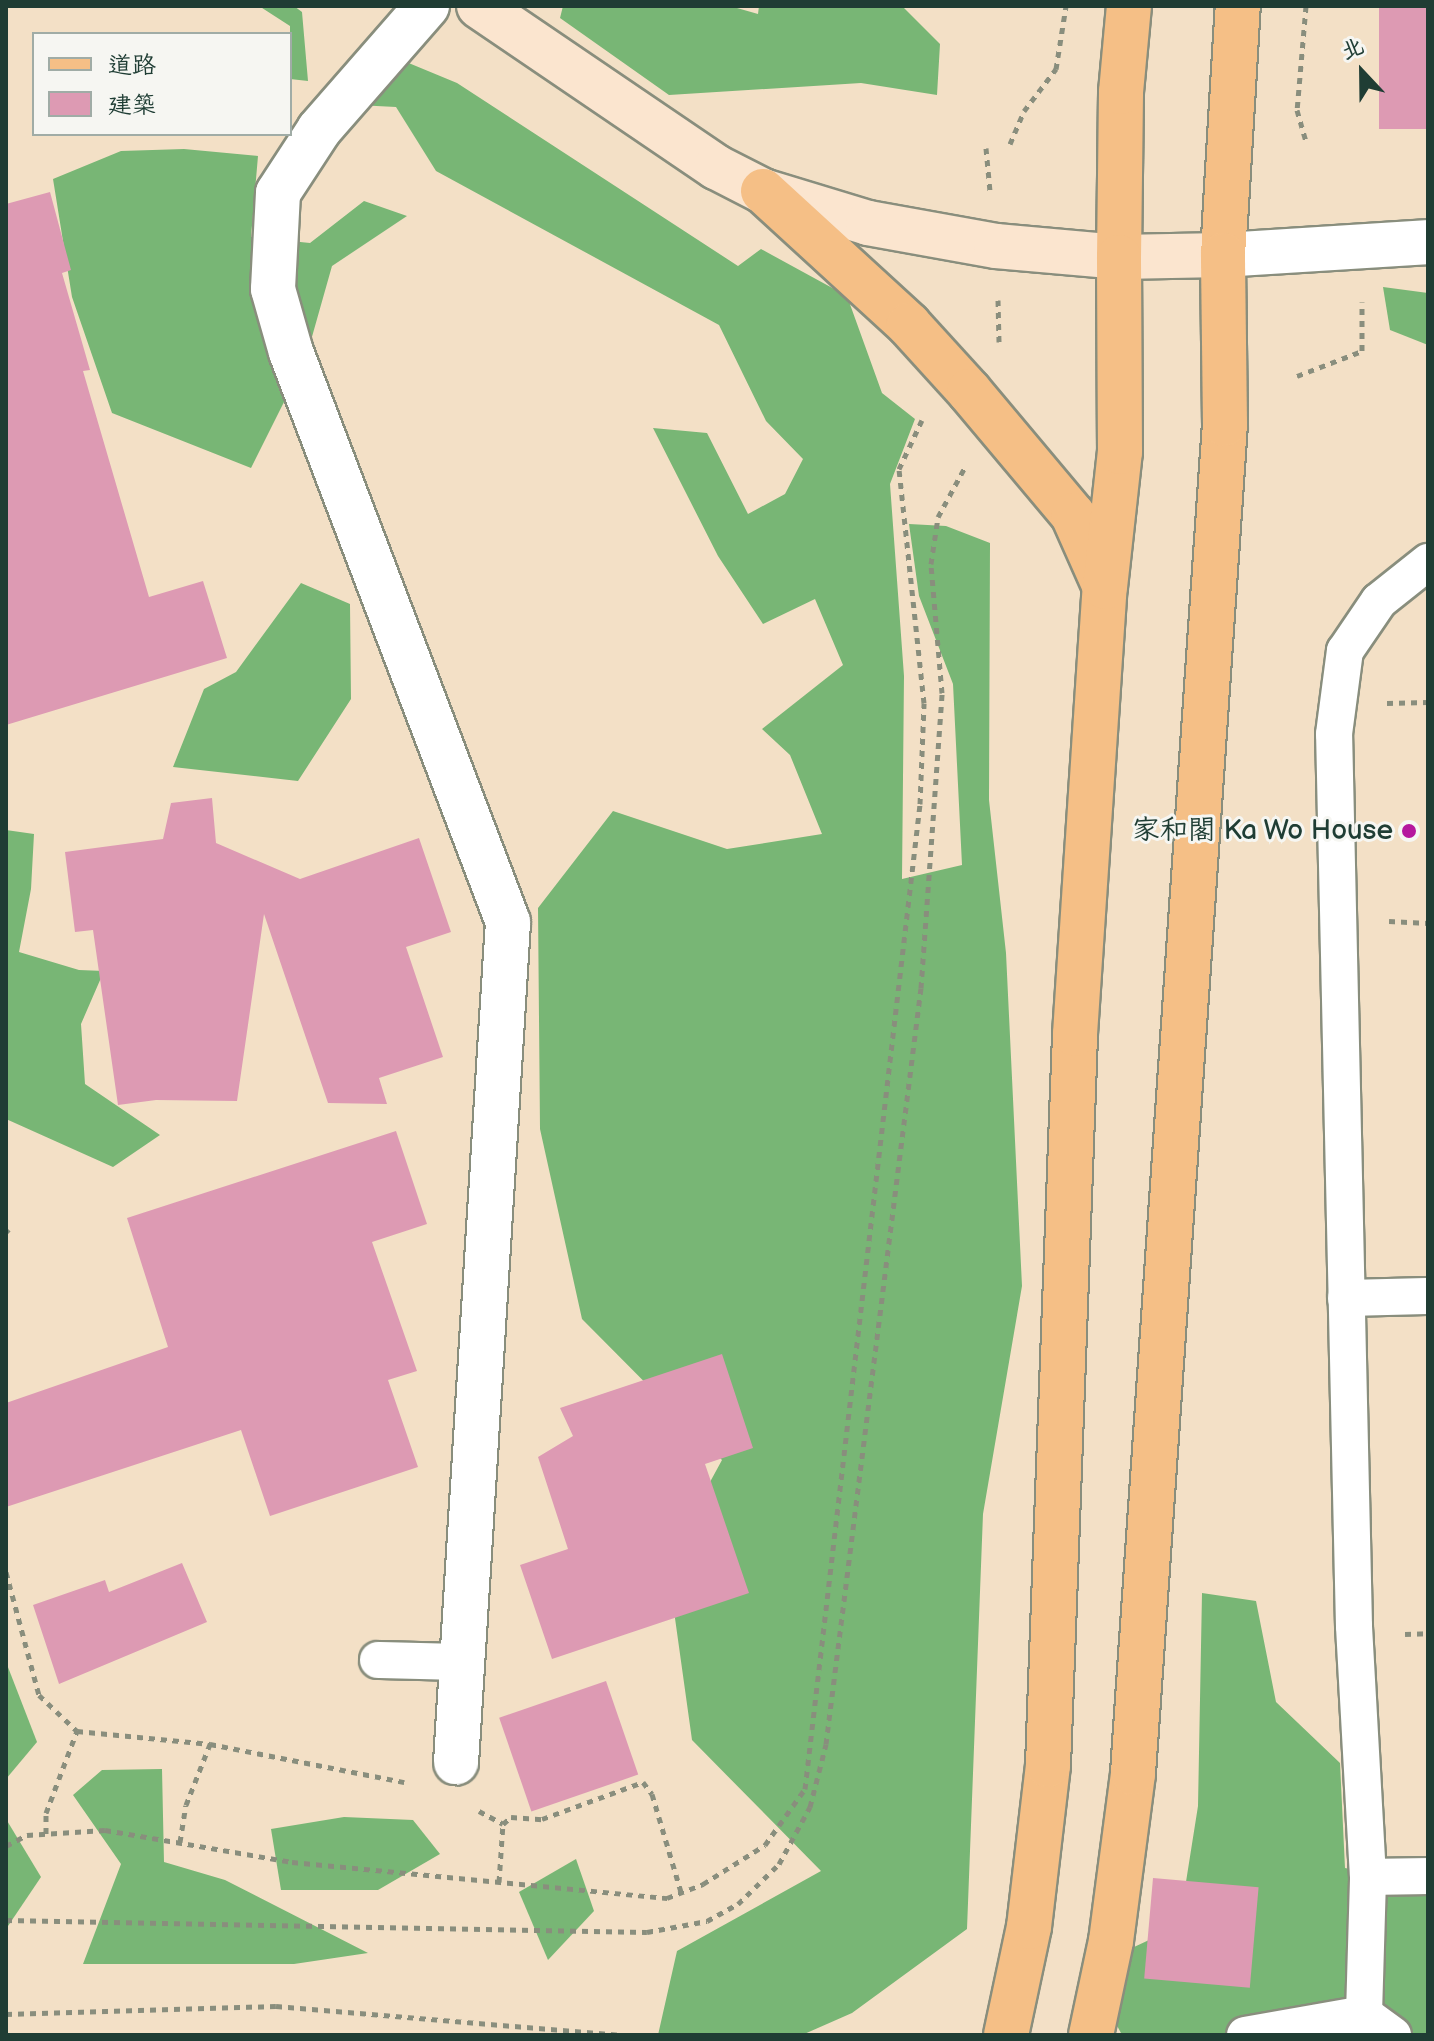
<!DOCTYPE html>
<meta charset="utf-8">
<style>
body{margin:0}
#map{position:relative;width:1434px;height:2041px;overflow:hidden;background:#f3e0c6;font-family:"Balsamiq Sans","LXGW WenKai TC",sans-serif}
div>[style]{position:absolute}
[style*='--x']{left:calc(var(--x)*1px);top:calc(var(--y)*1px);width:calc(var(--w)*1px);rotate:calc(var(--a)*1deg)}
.forest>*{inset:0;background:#78b675}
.building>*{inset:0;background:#dd9ab3;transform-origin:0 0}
.path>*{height:5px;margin-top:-2.5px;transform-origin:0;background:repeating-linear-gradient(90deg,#898e7d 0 6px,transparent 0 12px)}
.roads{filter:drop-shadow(2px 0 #898e7d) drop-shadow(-2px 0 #898e7d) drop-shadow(0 2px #898e7d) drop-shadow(0 -2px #898e7d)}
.service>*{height:36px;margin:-18px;padding:0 18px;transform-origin:18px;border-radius:18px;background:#fff}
.minor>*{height:44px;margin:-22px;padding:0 22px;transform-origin:22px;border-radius:22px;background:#fff}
.tertiary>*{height:44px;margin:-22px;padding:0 22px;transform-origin:22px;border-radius:22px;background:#fff}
.secondary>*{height:44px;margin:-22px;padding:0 22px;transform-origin:22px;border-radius:22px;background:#fbe5cf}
.primary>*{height:44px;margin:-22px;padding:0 22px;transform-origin:22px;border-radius:22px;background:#f5bf86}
.motorway>*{height:44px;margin:-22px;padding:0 22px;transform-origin:22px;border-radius:22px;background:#f5bf86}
.dots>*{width:22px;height:22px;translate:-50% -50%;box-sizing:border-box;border:4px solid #f6f6f2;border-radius:50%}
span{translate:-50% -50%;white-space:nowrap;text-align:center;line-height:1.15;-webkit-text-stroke:6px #f6f6f2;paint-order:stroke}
.poi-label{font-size:28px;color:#1f3d34}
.right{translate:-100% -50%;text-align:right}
.frame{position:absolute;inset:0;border:8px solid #1f3d34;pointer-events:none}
.legend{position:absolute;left:32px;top:32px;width:260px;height:104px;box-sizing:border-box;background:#f6f6f2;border:2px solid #a0aca6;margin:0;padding:10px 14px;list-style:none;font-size:24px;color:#1f3d34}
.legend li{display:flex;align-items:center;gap:16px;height:40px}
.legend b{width:40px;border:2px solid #a0aca6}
.north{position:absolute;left:1322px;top:32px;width:80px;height:80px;-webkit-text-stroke:6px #f6f6f2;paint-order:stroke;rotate:338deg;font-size:22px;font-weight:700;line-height:32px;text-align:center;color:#1f3d34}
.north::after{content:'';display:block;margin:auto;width:28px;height:36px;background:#1f3d34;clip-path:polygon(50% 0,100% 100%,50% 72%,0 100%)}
</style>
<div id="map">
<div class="forest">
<i style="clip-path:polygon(259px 6px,294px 6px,302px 12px,308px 81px,290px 79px,290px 26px)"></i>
<i style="clip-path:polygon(563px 6px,730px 6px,758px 14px,759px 6px,902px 6px,940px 44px,937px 95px,861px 83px,669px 95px,560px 18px)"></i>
<i style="clip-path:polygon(399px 59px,457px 83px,738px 266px,761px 249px,847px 296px,882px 393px,915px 419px,890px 484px,904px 676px,902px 879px,962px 865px,953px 684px,919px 596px,909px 524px,946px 526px,990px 543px,989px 800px,1006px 953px,1022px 1286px,983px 1514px,967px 1929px,852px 2013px,802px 2035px,658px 2035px,677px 1951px,821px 1871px,692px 1740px,667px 1561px,722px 1460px,582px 1319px,540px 1129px,538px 908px,613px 811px,727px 849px,822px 834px,790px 755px,762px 729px,843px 665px,815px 599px,763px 624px,718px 556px,653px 428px,707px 433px,748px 514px,785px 494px,803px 459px,766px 421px,719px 325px,436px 171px,396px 107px,357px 105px)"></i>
<i style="clip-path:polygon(184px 149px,258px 156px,251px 237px,310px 243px,364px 201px,407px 216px,332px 266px,306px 358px,251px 468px,112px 413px,72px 297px,53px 179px,121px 151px)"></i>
<i style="clip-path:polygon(1383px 287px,1428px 293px,1428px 345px,1390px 330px)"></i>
<i style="clip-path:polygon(301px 583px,350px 604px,351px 699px,298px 781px,173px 767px,204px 689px,236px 672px)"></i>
<i style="clip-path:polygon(6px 830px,34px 834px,31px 889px,19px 952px,79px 970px,104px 971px,81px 1024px,85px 1084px,160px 1135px,113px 1167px,6px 1119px)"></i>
<i style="clip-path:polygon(1202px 1593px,1256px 1601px,1276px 1702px,1340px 1763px,1345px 1868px,1428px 1884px,1428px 2035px,1122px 2035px,1087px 1969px,1179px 1926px,1198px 1806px)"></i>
<i style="clip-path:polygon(6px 1662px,37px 1742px,6px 1779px)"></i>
<i style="clip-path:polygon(162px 1769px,164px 1862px,225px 1880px,368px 1953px,294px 1964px,83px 1964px,121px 1864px,73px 1795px,102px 1770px)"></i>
<i style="clip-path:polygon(344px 1817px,413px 1820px,440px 1854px,378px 1890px,281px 1890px,271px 1829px)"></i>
<i style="clip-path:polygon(6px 1819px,41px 1877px,6px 1929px)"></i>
<i style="clip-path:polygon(576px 1859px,594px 1911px,548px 1960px,519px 1892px)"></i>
</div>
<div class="building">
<i style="left:1379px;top:6px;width:49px;height:123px"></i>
<i style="clip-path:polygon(50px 192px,71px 270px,62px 273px,90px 370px,83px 371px,149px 597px,203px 581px,227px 658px,6px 725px,6px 204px)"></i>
<i style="clip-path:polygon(212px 798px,216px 843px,300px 879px,419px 838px,451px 932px,406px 947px,443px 1057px,379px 1078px,387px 1104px,328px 1103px,264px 914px,237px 1101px,156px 1100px,118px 1105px,93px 930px,75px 932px,65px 852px,163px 839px,171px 803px)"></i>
<i style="clip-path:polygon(396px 1131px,427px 1224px,372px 1242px,417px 1371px,388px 1380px,418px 1467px,270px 1516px,241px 1430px,6px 1507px,6px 1403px,168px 1347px,127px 1218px)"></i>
<i style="clip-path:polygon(722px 1354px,753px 1448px,705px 1464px,749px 1593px,552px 1659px,520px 1565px,568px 1549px,538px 1457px,573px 1436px,560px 1408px)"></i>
<i style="clip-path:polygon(182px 1563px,207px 1622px,59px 1684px,33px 1605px,105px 1580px,109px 1592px)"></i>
<i style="left:606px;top:1681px;width:99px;height:113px;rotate:71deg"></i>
<i style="left:1153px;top:1878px;width:106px;height:101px;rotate:5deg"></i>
</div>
<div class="path">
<i style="--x:1306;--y:6;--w:104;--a:94.9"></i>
<i style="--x:1297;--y:110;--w:35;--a:74"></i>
<i style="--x:1010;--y:144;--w:36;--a:-67"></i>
<i style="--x:1024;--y:111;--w:53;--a:-52.7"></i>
<i style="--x:1056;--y:69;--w:64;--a:-81"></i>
<i style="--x:986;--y:148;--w:43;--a:84.7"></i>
<i style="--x:998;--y:300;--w:42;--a:88.6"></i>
<i style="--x:1297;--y:376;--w:70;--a:-21"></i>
<i style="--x:1362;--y:351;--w:49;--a:-90"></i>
<i style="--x:1387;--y:703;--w:41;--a:-1.4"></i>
<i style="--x:1389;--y:921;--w:39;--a:3"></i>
<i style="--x:6;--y:1230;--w:4;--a:45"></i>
<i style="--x:6;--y:1572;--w:127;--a:75"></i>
<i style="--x:39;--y:1695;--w:52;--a:43.5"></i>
<i style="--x:77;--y:1731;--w:134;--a:5.6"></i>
<i style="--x:210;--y:1744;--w:198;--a:11.1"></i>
<i style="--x:1405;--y:1634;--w:23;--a:-2"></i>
<i style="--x:479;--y:1811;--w:27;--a:28"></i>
<i style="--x:503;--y:1824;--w:11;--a:-41"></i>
<i style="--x:511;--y:1817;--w:31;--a:4"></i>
<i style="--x:542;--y:1819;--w:108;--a:-20.1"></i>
<i style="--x:643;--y:1782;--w:15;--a:53"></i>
<i style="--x:652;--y:1794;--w:102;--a:73.5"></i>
<i style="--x:46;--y:1834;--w:21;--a:-90"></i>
<i style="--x:46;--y:1813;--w:88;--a:-69.3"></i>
<i style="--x:180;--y:1842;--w:37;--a:-81"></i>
<i style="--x:186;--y:1805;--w:66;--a:-68.5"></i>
<i style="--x:6;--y:1846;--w:24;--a:-28"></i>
<i style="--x:27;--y:1835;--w:78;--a:-3.7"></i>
<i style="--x:105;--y:1830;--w:190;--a:9.7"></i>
<i style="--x:292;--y:1862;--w:377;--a:5.5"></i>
<i style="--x:667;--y:1898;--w:39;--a:-21"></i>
<i style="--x:703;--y:1884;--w:73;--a:-32.2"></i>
<i style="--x:765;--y:1845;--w:69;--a:-54.5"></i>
<i style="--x:805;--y:1789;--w:992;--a:-83.34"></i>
<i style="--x:920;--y:804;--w:101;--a:-87.7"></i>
<i style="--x:924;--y:703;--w:235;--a:-96.1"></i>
<i style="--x:899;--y:469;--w:54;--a:-64.9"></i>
<i style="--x:499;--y:1882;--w:58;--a:-86.1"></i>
<i style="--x:6;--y:1920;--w:641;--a:1.07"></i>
<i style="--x:647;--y:1932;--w:61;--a:-10.4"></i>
<i style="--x:707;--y:1921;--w:35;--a:-29"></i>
<i style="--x:738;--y:1904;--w:57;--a:-44.3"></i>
<i style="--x:779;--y:1864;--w:65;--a:-61.5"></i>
<i style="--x:810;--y:1807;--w:65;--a:-75.7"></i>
<i style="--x:826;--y:1744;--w:762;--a:-82.84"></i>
<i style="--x:921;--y:988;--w:296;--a:-85.9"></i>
<i style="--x:942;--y:693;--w:129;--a:-94.9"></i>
<i style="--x:931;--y:564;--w:48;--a:-81.5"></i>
<i style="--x:938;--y:517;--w:55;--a:-61.6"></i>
<i style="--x:6;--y:2014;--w:270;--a:-1.7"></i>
<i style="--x:276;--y:2006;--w:347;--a:4.8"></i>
</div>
<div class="roads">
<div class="service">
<i style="--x:1346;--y:1298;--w:82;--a:-1.4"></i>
<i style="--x:378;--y:1660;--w:84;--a:1.4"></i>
<i style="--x:1368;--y:1877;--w:60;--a:-1"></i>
<i style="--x:1245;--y:2035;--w:121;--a:-10"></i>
<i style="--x:1393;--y:2035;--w:36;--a:-144"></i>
<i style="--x:1364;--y:2014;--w:137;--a:-88.3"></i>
<i style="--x:1368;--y:1877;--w:251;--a:-93.2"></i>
<i style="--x:1354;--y:1626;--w:892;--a:-91.28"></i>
<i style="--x:1334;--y:734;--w:84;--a:-82.5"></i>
<i style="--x:1345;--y:651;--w:60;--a:-55.8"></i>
<i style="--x:1379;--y:601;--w:63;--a:-38.5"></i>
</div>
<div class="minor">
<i style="--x:427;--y:6;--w:164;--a:131.1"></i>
<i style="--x:319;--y:130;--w:75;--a:123.1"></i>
<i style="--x:278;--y:193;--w:96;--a:93"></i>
<i style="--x:273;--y:289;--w:66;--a:74.1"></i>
<i style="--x:291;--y:352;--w:610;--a:69.16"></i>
<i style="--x:508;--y:922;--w:842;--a:93.54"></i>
</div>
<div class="tertiary">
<i style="--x:1223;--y:255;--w:205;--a:-3.6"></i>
</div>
<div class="secondary">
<i style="--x:479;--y:6;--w:287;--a:34.2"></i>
<i style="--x:716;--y:167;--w:53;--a:27.1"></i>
<i style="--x:763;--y:191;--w:110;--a:16.9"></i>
<i style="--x:868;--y:223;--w:130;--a:10.2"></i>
<i style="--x:996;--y:246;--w:123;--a:5.1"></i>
<i style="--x:1119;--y:257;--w:104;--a:-1.1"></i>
</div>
<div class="primary">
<i style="--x:1223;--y:255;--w:249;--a:-86.6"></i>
<i style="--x:1119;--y:257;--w:165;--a:-89.3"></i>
<i style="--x:1121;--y:92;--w:86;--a:-84.7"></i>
</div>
<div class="motorway">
<i style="--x:763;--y:191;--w:198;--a:42.5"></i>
<i style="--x:909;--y:325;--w:89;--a:47.7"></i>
<i style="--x:969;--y:391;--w:162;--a:50"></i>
<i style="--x:1073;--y:515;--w:77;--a:66.1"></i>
<i style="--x:1006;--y:2035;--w:110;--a:-78"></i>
<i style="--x:1029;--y:1927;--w:163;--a:-83.3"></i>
<i style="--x:1048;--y:1765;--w:731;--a:-87.88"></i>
<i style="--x:1075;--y:1034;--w:448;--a:-86.2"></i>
<i style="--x:1105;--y:587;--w:136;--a:-83.7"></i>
<i style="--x:1120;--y:452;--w:195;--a:-90.3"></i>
<i style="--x:1091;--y:2035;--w:96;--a:-78"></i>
<i style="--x:1111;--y:1941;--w:169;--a:-82.5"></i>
<i style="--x:1133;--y:1773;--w:1352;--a:-86.1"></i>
<i style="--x:1225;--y:424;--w:169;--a:-90.7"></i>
</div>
</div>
<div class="dots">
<i style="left:1409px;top:831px;background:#b5179e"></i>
</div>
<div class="poi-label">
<span class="right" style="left:1393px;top:831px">家和閣 Ka Wo House</span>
</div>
<div class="frame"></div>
<ul class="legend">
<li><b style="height:10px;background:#f5bf86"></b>道路</li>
<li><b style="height:22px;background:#dd9ab3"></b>建築</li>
</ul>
<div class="north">北</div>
</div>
